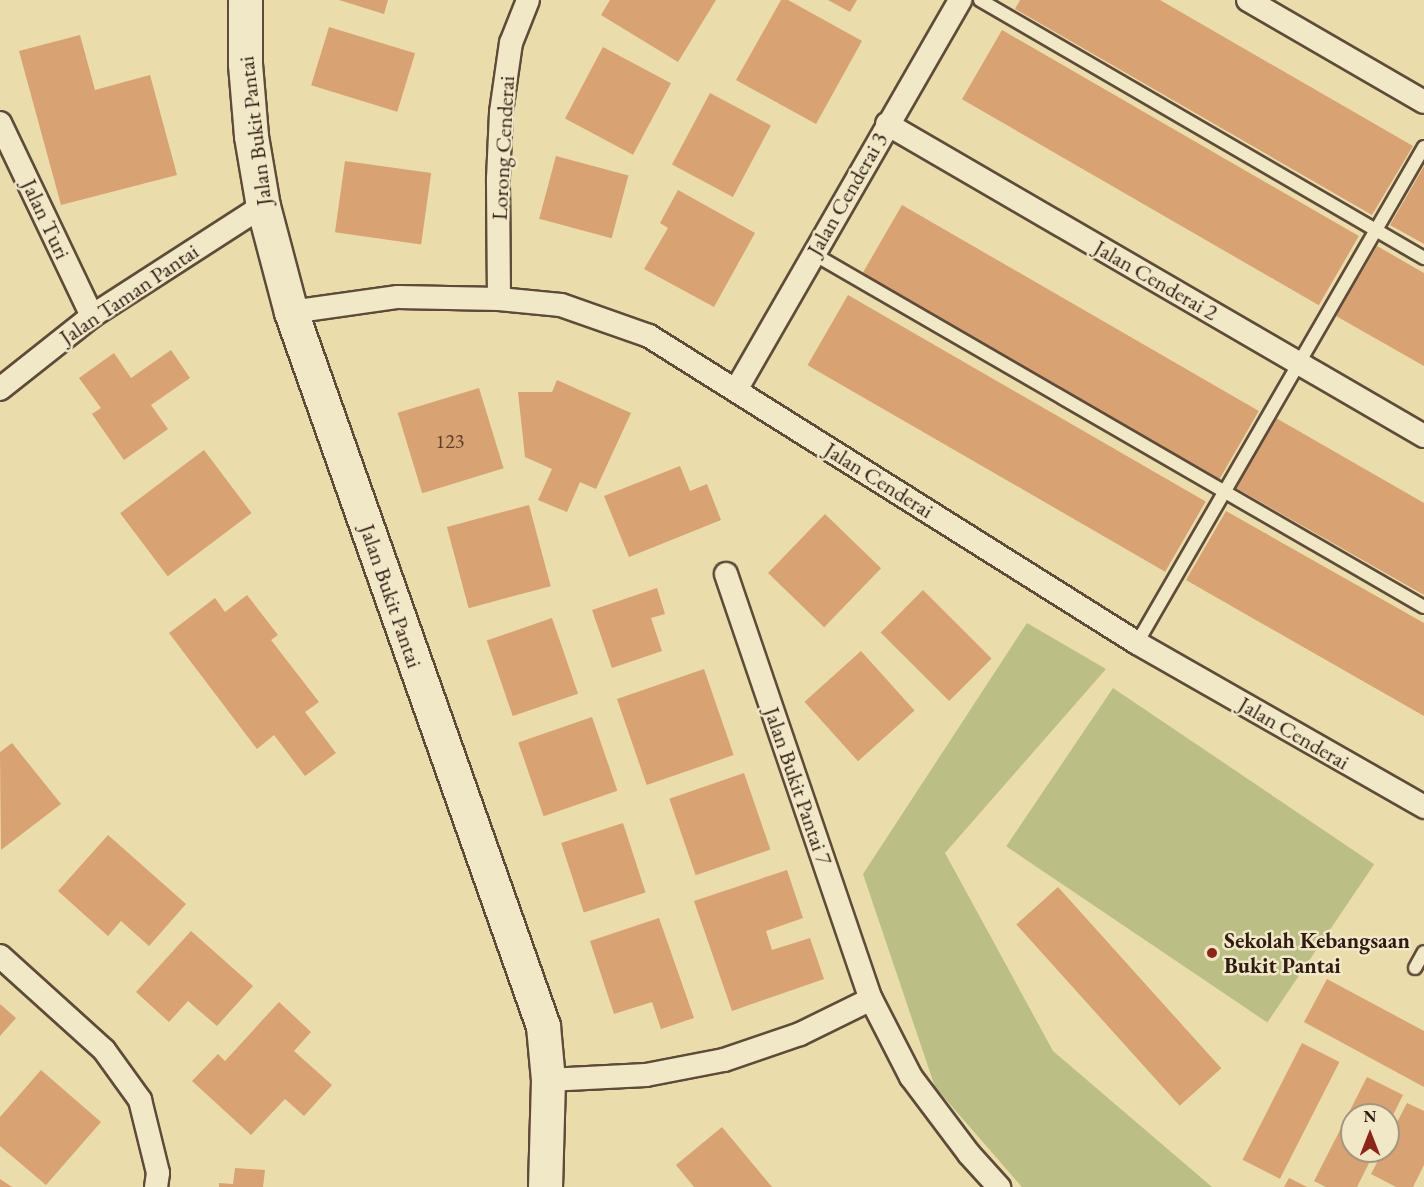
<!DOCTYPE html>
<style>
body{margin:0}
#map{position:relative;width:1424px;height:1187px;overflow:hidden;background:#eadcab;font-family:"EB Garamond",serif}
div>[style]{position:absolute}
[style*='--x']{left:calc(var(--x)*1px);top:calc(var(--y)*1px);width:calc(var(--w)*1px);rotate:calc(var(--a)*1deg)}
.green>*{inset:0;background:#bbbf86;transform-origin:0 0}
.building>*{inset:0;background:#d9a272;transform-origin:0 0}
.roads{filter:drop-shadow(2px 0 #5e4b39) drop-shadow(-2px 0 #5e4b39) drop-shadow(0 2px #5e4b39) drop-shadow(0 -2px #5e4b39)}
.lane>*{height:12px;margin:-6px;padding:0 6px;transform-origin:6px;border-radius:6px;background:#f1e8c8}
.street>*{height:22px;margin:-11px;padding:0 11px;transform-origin:11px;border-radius:11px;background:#f1e8c8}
.secondary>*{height:33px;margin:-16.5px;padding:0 16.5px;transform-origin:16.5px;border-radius:16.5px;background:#f1e8c8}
.dots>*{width:16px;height:16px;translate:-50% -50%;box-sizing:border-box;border:3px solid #f1e8c8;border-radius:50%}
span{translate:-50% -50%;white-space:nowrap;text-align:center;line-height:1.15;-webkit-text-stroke:5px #f1e8c8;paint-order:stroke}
.number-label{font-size:20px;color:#5a3d2b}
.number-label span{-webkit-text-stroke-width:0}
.street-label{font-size:22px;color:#301b13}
.poi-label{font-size:22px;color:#301b13;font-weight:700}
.left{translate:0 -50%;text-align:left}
.north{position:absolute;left:1340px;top:1103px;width:60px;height:60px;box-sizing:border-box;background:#f1e8c8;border:2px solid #a49680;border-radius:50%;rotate:0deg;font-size:16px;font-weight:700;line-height:24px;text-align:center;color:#301b13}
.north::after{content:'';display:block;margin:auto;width:21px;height:27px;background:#8f2418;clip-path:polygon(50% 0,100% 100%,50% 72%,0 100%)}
</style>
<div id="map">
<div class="green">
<i style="clip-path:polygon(1027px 623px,1106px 669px,945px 853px,1053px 1051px,1212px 1187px,1022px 1187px,935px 1087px,863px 874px)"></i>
<i style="left:1113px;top:688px;width:315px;height:191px;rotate:34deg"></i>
</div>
<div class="building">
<i style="clip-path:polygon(339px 0,388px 0,384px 14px)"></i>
<i style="clip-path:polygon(610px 0,716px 0,678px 62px,601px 15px)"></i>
<i style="clip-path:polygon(781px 0,788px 0,862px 41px,816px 124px,736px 80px)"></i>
<i style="clip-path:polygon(828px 0,857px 0,850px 12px)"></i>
<i style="clip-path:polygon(1020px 0,1160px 0,1413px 146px,1372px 215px,1015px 9px)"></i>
<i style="left:329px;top:27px;width:90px;height:61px;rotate:17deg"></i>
<i style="left:1002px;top:30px;width:412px;height:80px;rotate:30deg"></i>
<i style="clip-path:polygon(80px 35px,95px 90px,150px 75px,177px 175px,61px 205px,19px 51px)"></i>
<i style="left:603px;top:47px;width:77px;height:81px;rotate:28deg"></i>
<i style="left:710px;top:93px;width:69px;height:81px;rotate:28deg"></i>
<i style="left:556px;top:156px;width:75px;height:65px;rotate:15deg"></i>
<i style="left:345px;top:161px;width:87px;height:72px;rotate:8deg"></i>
<i style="clip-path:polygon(1424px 166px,1424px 244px,1390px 225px)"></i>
<i style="clip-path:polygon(678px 190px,755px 233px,714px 307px,644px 269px,668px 228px,660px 223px)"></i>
<i style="left:902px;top:205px;width:412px;height:80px;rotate:30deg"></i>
<i style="clip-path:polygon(1377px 246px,1424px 273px,1424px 366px,1336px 316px)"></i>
<i style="left:848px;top:295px;width:413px;height:81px;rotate:30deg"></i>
<i style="clip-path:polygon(171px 350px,190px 378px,151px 405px,168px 429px,124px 460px,92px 414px,101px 408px,79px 378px,114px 353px,131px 378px)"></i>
<i style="clip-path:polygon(557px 380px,631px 413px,596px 489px,580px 482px,567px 512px,538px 500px,552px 469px,525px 457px,518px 392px,552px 392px)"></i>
<i style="left:479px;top:388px;width:84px;height:85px;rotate:73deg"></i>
<i style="clip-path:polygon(1276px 418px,1424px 503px,1424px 595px,1236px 488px)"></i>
<i style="left:204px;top:450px;width:79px;height:105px;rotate:53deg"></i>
<i style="clip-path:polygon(680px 466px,690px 491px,707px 484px,721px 520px,629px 557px,604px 496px)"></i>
<i style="left:529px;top:505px;width:84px;height:85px;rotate:75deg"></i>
<i style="clip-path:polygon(1226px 511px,1424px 623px,1424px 716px,1186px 580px)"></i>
<i style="left:825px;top:514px;width:78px;height:82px;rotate:44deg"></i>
<i style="clip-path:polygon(657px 588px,665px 614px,651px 618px,662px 651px,612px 668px,592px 610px)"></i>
<i style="left:923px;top:590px;width:97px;height:60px;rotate:45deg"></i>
<i style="clip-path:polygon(247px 595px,278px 635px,271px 640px,319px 702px,305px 712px,336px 753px,305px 776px,274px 735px,257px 749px,169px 633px,215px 598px,225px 612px)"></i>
<i style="left:552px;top:618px;width:80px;height:69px;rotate:71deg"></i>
<i style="left:861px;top:651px;width:80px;height:76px;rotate:48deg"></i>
<i style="left:704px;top:669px;width:91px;height:92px;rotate:71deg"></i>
<i style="left:592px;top:717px;width:78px;height:78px;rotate:71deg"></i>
<i style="clip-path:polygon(12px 743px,61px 804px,1px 850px,0 752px)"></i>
<i style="left:744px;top:773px;width:81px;height:79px;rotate:71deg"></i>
<i style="left:623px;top:823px;width:73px;height:65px;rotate:72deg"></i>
<i style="clip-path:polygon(108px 835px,186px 904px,149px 946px,121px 921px,108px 936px,58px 891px)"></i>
<i style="clip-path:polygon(787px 870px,803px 918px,766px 931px,772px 950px,810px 938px,824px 979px,732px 1011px,694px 901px)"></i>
<i style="left:1058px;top:887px;width:244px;height:56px;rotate:48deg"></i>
<i style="clip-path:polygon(659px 918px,694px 1018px,661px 1029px,652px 1002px,614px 1014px,590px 941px)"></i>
<i style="clip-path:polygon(191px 931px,253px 986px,217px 1026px,188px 1001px,169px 1022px,136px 992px)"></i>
<i style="clip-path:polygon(1327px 979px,1424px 1031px,1424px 1087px,1304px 1022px)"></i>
<i style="clip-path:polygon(279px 1002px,311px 1032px,294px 1051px,332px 1085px,304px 1116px,285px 1099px,251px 1135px,192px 1081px,218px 1054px,225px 1061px)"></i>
<i style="clip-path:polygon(0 1004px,16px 1018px,0 1036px)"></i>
<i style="left:1302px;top:1043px;width:42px;height:131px;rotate:27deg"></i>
<i style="clip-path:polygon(41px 1070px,101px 1122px,46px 1185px,0 1146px,0 1117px)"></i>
<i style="clip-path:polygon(1367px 1077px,1403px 1095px,1388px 1125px,1388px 1115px,1352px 1115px,1352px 1151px,1375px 1151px,1357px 1187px,1326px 1187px,1314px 1181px)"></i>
<i style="clip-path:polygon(1407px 1103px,1424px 1111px,1424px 1165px,1413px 1187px,1396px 1187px,1371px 1174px,1383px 1151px,1388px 1151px,1388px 1140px)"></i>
<i style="clip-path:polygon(722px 1127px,772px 1187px,694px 1187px,676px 1165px)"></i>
<i style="clip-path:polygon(235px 1168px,265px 1170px,263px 1187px,219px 1187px,219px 1183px,233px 1184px)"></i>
<i style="clip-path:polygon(1289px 1178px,1307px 1187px,1284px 1187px)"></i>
<i style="clip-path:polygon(0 1179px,12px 1187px,0 1187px)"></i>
</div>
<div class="roads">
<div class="lane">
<i style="--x:980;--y:0;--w:514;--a:30.16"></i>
<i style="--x:812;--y:253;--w:707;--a:30.05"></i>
<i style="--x:1137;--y:643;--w:573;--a:-59.95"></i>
<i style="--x:1415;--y:968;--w:18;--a:-61"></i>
</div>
<div class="street">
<i style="--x:1248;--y:0;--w:203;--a:30.1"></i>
<i style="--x:0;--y:123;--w:214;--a:64.5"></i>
<i style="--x:887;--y:124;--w:621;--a:30.16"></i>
<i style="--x:499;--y:299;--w:120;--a:-90.5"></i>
<i style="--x:498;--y:179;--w:67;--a:-87.4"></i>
<i style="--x:501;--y:112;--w:70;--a:-81.8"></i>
<i style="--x:511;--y:43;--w:46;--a:-68.4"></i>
<i style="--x:291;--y:312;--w:108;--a:-8"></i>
<i style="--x:398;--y:297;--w:101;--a:1.1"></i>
<i style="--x:499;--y:299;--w:62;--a:5.5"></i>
<i style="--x:561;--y:305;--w:93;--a:19.4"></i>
<i style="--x:649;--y:336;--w:577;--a:32.17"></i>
<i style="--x:1137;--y:643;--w:331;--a:29.7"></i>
<i style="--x:0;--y:389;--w:117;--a:-38.4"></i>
<i style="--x:92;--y:316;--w:203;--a:-32.8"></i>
<i style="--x:736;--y:390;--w:450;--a:-60.1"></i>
<i style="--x:726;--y:574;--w:449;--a:71.2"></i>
<i style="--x:871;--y:999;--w:88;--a:62.9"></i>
<i style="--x:911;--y:1077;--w:96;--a:53"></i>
<i style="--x:969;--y:1154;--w:45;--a:47.7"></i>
<i style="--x:0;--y:956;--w:140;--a:42.1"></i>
<i style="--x:104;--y:1050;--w:62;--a:54.2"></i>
<i style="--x:140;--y:1100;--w:75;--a:76.1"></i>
<i style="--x:158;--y:1173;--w:14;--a:98"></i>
<i style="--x:548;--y:1080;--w:98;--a:-2.9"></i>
<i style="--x:646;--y:1075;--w:79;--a:-10.9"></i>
<i style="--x:724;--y:1060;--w:80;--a:-18.9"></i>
<i style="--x:800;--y:1034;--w:79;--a:-26.2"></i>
</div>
<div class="secondary">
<i style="--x:245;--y:0;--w:64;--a:90"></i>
<i style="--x:245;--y:64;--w:72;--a:85.2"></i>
<i style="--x:251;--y:136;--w:71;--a:80.3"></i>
<i style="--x:263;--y:206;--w:110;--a:75.2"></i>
<i style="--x:291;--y:312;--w:757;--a:70.56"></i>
<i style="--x:543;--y:1026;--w:54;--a:84.7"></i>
<i style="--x:548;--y:1080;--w:107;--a:91.6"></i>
</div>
</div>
<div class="dots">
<i style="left:1212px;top:953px;background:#8f2418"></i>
</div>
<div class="number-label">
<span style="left:450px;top:441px">123</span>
</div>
<div class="street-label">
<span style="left:255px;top:131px;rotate:-97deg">Jalan Bukit Pantai</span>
<span style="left:503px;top:148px;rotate:-87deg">Lorong Cenderai</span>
<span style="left:847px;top:194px;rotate:-60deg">Jalan Cenderai 3</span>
<span style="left:46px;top:219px;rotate:65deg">Jalan Turi</span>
<span style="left:1156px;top:280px;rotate:30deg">Jalan Cenderai 2</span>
<span style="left:129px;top:294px;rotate:-34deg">Jalan Taman Pantai</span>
<span style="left:879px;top:480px;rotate:32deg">Jalan Cenderai</span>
<span style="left:391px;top:596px;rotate:71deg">Jalan Bukit Pantai</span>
<span style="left:1294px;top:733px;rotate:30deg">Jalan Cenderai</span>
<span style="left:798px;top:786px;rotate:71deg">Jalan Bukit Pantai 7</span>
</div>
<div class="poi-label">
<span class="left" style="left:1224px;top:953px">Sekolah Kebangsaan<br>Bukit Pantai</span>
</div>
<div class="north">N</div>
</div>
